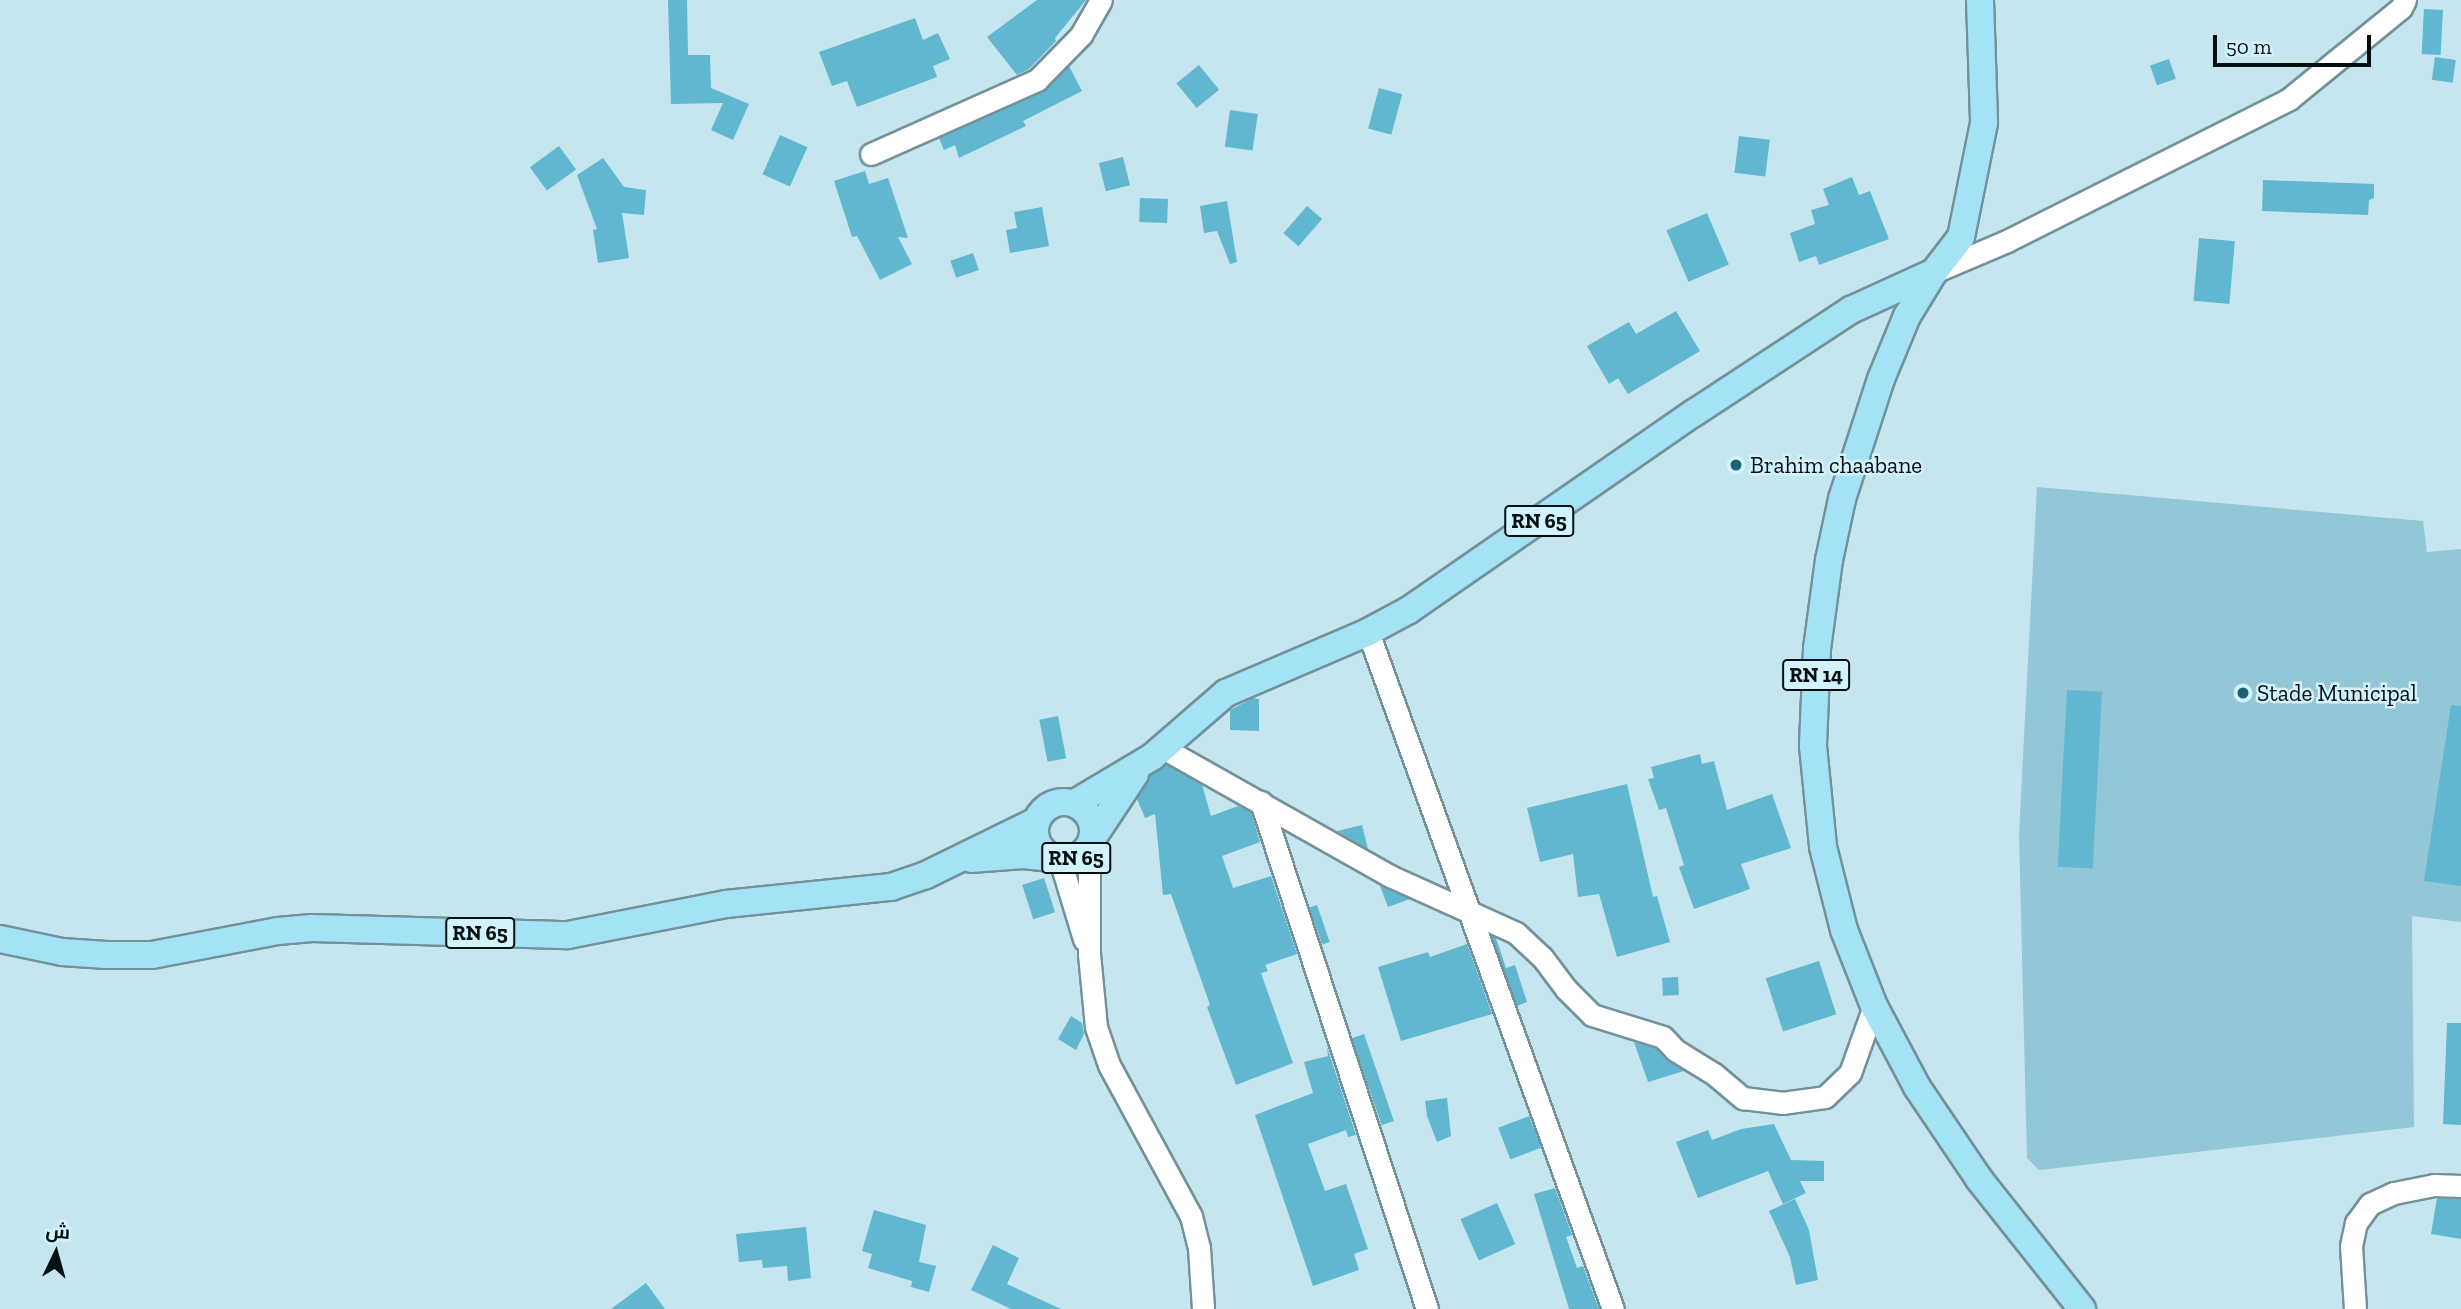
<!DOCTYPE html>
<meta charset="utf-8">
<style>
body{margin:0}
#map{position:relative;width:2461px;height:1309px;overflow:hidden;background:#c5e5ef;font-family:"Zilla Slab",Cairo,serif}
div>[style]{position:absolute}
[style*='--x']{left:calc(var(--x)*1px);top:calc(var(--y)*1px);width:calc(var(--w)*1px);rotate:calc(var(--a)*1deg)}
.green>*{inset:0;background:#93c6d6}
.building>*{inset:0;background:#60b7cf;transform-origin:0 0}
.roads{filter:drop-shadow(2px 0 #73919a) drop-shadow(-2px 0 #73919a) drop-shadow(0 2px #73919a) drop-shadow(0 -2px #73919a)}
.minor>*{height:21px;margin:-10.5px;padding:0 10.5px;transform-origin:10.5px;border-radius:10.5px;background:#fff}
.major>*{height:26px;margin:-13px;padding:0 13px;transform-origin:13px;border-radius:13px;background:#a4e3f5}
.major>.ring{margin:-13px;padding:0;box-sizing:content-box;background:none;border:26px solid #a4e3f5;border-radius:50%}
.dots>*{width:19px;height:19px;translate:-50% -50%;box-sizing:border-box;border:4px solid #d2f3fd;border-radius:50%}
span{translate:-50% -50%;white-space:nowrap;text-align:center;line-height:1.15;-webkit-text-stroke:5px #d2f3fd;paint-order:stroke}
.shield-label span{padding:2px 5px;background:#d2f3fd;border:2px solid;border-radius:5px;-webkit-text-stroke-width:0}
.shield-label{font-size:21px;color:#040f12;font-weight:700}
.poi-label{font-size:23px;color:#040f12}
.left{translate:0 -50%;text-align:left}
.north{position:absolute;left:21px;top:1218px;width:70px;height:70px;-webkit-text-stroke:5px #d2f3fd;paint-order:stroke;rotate:5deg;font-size:19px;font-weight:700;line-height:28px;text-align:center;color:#040f12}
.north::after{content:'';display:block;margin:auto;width:24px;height:32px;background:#040f12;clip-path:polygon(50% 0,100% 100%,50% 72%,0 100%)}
.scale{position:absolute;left:2213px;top:35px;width:158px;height:32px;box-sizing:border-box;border:4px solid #040f12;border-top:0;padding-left:9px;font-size:21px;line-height:24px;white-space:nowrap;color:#040f12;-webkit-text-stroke:5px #d2f3fd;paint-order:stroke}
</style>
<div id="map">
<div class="green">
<i style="clip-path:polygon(2037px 487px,2423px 521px,2427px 552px,2461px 549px,2461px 922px,2412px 916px,2414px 1127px,2039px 1170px,2027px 1158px,2019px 834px)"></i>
</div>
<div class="building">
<i style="clip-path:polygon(668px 0,687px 0,688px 55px,710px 55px,711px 88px,749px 104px,733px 140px,711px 130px,723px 103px,671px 104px)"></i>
<i style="clip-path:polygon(1037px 0,1086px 0,1055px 38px,1056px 41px,1029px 69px,1017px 75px,987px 37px)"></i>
<i style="left:2424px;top:9px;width:19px;height:45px;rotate:3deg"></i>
<i style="clip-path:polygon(915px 18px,923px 40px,938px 33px,950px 59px,933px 66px,937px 77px,857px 107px,847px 81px,832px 86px,819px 52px)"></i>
<i style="left:2435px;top:57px;width:21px;height:23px;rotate:8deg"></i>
<i style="left:2169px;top:59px;width:21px;height:20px;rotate:71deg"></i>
<i style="left:1199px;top:65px;width:32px;height:29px;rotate:51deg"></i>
<i style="clip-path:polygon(1069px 66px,1082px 91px,1023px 121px,1026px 126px,959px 158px,955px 145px,944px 150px,939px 138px,1043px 92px)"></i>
<i style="left:1379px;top:88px;width:24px;height:42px;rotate:15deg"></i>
<i style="left:1230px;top:110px;width:28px;height:37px;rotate:8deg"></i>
<i style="left:780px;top:135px;width:30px;height:43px;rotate:24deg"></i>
<i style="left:1739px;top:136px;width:31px;height:37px;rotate:7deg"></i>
<i style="left:559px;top:146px;width:29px;height:36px;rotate:54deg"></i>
<i style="left:1123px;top:157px;width:29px;height:25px;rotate:76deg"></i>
<i style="clip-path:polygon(603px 158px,624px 187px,646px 190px,644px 215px,622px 213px,629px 258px,598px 263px,593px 230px,597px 229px,577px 175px)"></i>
<i style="clip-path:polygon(865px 171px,869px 184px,888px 178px,908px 238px,898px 237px,912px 264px,880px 280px,857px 236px,852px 237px,834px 181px)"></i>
<i style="clip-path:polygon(1852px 177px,1859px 195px,1870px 191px,1889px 239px,1819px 265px,1816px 256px,1799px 262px,1790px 233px,1815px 224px,1811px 210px,1829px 205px,1823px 189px)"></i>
<i style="clip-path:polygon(2263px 180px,2374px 184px,2374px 198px,2369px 200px,2368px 215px,2262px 211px)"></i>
<i style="left:1140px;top:198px;width:28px;height:24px;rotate:2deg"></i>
<i style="clip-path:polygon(1227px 201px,1237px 262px,1230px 264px,1217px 231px,1204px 233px,1200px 206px)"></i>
<i style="left:1307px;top:206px;width:20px;height:36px;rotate:41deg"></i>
<i style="clip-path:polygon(1042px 207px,1049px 246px,1010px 253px,1006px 230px,1017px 228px,1014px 212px)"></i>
<i style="left:1707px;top:213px;width:56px;height:44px;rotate:67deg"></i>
<i style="left:2199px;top:238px;width:36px;height:63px;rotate:5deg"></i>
<i style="left:973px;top:253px;width:18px;height:24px;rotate:71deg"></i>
<i style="clip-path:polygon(1676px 311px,1700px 351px,1628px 394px,1618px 378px,1609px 384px,1587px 346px,1629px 322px,1636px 334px)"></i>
<i style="left:2067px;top:690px;width:35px;height:177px;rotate:3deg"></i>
<i style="clip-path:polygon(1253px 698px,1259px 699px,1259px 731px,1230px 730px,1230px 710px)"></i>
<i style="clip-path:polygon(2451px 705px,2461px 706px,2461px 886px,2424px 881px)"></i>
<i style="left:1058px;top:716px;width:43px;height:19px;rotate:79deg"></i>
<i style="clip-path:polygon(1700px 754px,1702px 764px,1714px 761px,1727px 810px,1772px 794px,1791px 848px,1741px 864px,1750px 889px,1694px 909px,1679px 867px,1684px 865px,1666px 808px,1659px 810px,1648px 779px,1654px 778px,1651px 767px)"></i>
<i style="clip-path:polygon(1167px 765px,1202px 785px,1211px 816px,1238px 806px,1251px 812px,1260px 842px,1222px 856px,1233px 888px,1271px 876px,1297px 954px,1265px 965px,1268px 971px,1261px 973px,1293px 1063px,1236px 1085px,1207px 1007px,1210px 1005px,1171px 894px,1163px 895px,1155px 814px,1145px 818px,1137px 799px,1150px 776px)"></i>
<i style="clip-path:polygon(1627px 784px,1653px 897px,1657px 896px,1670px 942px,1617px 957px,1599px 894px,1578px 897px,1573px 854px,1540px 862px,1527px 808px)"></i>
<i style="clip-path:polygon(1362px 825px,1368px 849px,1337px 831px)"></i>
<i style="left:1044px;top:878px;width:36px;height:23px;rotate:72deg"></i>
<i style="clip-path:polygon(1380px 886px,1384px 888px,1410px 899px,1388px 907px)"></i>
<i style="left:1317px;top:905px;width:39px;height:8px;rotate:71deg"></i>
<i style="clip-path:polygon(1492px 937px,1496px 938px,1506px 968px,1515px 965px,1527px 1002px,1517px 1006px)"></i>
<i style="clip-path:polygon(1467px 944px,1492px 1014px,1401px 1041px,1378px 967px,1428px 952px,1430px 957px)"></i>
<i style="left:1819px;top:961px;width:56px;height:56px;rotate:72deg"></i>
<i style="left:1678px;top:977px;width:18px;height:16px;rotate:87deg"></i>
<i style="clip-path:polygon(1071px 1016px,1082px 1023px,1084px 1034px,1076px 1050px,1058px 1039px)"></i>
<i style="clip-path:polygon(2447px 1023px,2461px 1023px,2461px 1125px,2443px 1124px)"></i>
<i style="left:1364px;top:1034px;width:92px;height:13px;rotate:71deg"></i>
<i style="clip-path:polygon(1634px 1042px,1656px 1048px,1684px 1071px,1648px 1082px)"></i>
<i style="clip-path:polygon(1327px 1047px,1356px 1135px,1348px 1137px,1346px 1130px,1308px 1144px,1325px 1191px,1346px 1184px,1368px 1249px,1354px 1254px,1359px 1270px,1313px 1286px,1255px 1115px,1313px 1093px,1304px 1062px,1328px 1056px)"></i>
<i style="clip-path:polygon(1447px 1098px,1451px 1136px,1437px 1142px,1427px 1116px,1425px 1101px)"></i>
<i style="left:1529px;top:1116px;width:34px;height:33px;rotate:69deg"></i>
<i style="clip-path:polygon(1774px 1124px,1791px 1160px,1824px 1161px,1824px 1181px,1800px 1181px,1806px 1193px,1783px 1204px,1768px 1171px,1698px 1198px,1676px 1142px,1708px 1130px,1712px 1140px,1741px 1129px)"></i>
<i style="clip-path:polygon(1555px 1188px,1572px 1235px,1566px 1237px,1577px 1268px,1583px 1266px,1599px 1309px,1569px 1309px,1534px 1194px)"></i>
<i style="clip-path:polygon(2437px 1198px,2461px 1199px,2461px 1239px,2431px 1234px)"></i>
<i style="clip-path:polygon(1795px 1199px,1809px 1230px,1818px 1280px,1796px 1285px,1790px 1257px,1769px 1211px)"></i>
<i style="left:1497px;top:1203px;width:45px;height:40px;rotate:66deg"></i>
<i style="clip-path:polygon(874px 1210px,926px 1225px,919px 1262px,936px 1266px,929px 1292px,911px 1287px,912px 1281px,868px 1268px,872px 1254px,862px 1251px)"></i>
<i style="clip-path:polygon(806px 1227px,811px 1278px,788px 1281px,787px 1266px,763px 1268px,762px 1260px,739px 1262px,736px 1234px)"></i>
<i style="clip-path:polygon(993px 1245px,1019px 1258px,1007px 1284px,1061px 1309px,1011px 1309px,971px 1290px)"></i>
<i style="clip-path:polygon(646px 1283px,665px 1309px,611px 1309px)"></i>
</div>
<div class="roads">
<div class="minor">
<i style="--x:871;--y:154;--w:182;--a:-24"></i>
<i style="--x:1037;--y:80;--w:63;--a:-45.6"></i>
<i style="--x:1081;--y:35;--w:40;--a:-60.3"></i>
<i style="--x:1934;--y:272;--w:79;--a:-23"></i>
<i style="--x:2007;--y:241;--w:316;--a:-26.7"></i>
<i style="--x:2289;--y:99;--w:144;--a:-39.1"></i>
<i style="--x:2401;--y:8;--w:9;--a:-63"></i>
<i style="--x:1368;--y:632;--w:720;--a:70.11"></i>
<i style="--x:1163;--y:748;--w:261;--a:29.4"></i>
<i style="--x:1390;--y:876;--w:138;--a:24.3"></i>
<i style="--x:1516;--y:933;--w:35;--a:43"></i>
<i style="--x:1542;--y:957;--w:40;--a:53"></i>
<i style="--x:1566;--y:989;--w:37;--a:45"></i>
<i style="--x:1592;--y:1015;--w:74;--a:17.2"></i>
<i style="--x:1663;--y:1037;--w:18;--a:47"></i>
<i style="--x:1675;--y:1050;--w:46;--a:31.6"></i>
<i style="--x:1714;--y:1074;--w:38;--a:40"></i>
<i style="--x:1743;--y:1098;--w:39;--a:7"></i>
<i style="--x:1782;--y:1103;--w:43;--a:-7.9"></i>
<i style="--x:1825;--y:1097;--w:35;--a:-44"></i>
<i style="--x:1850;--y:1073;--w:71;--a:-70.3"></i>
<i style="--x:1261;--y:802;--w:533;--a:71.87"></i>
<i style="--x:1089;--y:847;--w:107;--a:90"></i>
<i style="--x:1089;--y:954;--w:73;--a:84.5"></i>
<i style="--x:1096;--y:1027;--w:40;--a:71.1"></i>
<i style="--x:1109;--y:1065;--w:172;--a:61.5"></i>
<i style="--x:1191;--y:1216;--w:33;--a:76"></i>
<i style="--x:1199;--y:1248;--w:61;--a:86.2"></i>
<i style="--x:1060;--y:860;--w:83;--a:73.1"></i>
<i style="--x:2355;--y:1309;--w:63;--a:-93.6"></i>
<i style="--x:2351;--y:1246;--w:24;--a:-78"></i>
<i style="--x:2356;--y:1223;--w:24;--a:-54"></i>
<i style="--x:2370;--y:1204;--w:26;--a:-25"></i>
<i style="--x:2394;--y:1193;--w:41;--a:-11.3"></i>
<i style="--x:2434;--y:1185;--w:27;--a:2"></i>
</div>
<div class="major">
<i style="--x:1980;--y:0;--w:123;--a:88.1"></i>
<i style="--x:1984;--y:123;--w:116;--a:101.4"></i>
<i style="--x:1961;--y:237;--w:44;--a:127.6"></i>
<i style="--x:1934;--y:272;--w:52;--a:121.5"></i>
<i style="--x:1907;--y:316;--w:68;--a:112.4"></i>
<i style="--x:1881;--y:379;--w:126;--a:108"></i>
<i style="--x:1842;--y:499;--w:62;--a:102"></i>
<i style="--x:1829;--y:560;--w:90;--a:97.7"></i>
<i style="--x:1817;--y:649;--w:97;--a:92.4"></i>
<i style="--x:1813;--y:746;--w:101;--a:84.3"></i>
<i style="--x:1823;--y:847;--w:86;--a:75.8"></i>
<i style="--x:1844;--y:930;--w:82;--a:68.5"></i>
<i style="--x:1874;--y:1006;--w:92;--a:62"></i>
<i style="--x:1917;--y:1087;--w:111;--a:56"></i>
<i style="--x:1979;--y:1179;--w:166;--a:51.6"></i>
<i class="ring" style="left:1035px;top:802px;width:32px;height:32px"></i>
<i style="--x:1075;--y:803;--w:90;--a:-30.9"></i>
<i style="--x:1152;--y:757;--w:98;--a:-40.9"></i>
<i style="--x:1226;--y:693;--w:155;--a:-23.2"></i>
<i style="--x:1368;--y:632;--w:47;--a:-28.2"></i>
<i style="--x:1409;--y:610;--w:346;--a:-34.7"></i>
<i style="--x:1694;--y:413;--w:188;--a:-33.3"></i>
<i style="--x:1851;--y:310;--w:91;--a:-24.6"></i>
<i style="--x:1092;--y:839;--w:78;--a:-56.5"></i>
<i style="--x:971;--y:859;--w:52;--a:-4.4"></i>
<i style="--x:1023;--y:855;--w:29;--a:6"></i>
<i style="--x:0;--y:939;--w:63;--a:11.8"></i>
<i style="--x:62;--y:952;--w:44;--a:3.9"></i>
<i style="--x:106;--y:955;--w:46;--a:0"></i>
<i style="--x:152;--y:955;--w:128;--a:-10.8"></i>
<i style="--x:278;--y:931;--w:34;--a:-5"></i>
<i style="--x:312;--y:928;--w:256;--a:1.6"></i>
<i style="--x:568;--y:935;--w:161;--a:-11.1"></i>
<i style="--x:726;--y:904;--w:166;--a:-5.9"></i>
<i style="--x:891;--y:887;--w:37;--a:-19"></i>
<i style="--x:926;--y:875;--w:123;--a:-26.1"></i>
</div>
</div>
<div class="dots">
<i style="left:1736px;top:465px;background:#1d6274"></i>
<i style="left:2243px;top:693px;background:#1d6274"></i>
</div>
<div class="shield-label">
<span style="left:1539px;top:521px">RN 65</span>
<span style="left:1816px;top:675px">RN 14</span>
<span style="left:1076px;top:858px">RN 65</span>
<span style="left:480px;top:933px">RN 65</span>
</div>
<div class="poi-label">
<span class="left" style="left:1750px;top:465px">Brahim chaabane</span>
<span class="left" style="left:2257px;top:693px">Stade Municipal</span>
</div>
<div class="north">ش</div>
<div class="scale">50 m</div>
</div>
